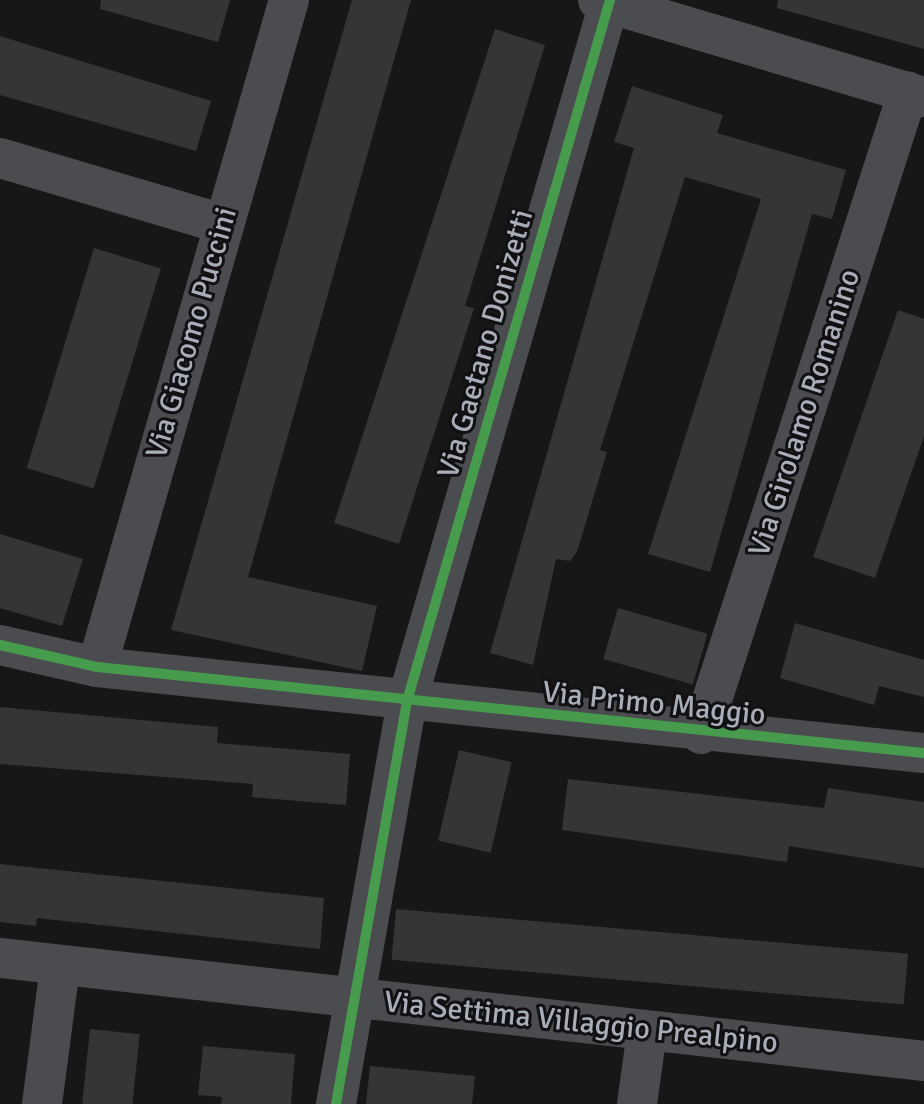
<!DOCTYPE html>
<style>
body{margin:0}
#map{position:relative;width:924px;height:1104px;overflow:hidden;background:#171717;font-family:Signika,sans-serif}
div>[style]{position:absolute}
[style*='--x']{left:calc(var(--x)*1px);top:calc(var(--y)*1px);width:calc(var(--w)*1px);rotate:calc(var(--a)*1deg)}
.building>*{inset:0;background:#353536;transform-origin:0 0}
.minor>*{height:40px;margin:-20px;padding:0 20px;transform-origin:20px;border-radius:20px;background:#4b4c50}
.cycleway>*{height:10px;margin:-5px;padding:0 5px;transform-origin:5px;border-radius:5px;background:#469c4c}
span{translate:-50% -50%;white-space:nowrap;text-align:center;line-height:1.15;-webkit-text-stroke:6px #111113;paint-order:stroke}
.street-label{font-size:30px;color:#a8adb8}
</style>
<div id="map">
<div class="building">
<i style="clip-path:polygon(101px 0,230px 0,218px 42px,100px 9px)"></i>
<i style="clip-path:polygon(352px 0,411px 0,248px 577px,377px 606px,362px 671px,171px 630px)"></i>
<i style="clip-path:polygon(778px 0,924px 0,924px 49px,777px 8px)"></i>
<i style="clip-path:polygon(495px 29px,545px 45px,465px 306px,474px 308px,399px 544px,334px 523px)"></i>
<i style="clip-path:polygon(0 36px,211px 101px,196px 151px,0 95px)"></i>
<i style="clip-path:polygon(632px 86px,723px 115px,717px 133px,846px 170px,832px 219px,812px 214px,710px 572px,648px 554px,761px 199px,685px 177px,600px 450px,607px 452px,577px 552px,570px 561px,556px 559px,533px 665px,490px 653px,634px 148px,614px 142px)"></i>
<i style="left:94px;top:248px;width:70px;height:230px;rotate:17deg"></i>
<i style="clip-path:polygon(898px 310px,924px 319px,924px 436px,875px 578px,813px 557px)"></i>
<i style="clip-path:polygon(0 534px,83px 559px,62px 626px,0 608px)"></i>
<i style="left:618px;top:608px;width:93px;height:53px;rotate:16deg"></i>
<i style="clip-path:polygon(795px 623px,924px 660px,924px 697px,879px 686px,874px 705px,780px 678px)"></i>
<i style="clip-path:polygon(0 707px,218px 727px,217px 743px,350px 754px,346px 805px,252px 797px,253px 784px,0 764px)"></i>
<i style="left:459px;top:750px;width:54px;height:93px;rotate:13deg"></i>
<i style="clip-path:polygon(568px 779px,824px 808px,828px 788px,924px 802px,924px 868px,789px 846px,787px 862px,562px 830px)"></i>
<i style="clip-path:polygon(0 864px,324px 898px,320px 949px,37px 918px,36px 926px,0 922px)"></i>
<i style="left:396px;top:909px;width:514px;height:51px;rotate:5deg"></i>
<i style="left:90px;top:1029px;width:50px;height:75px;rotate:6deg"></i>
<i style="clip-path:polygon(203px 1046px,295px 1054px,291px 1104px,221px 1104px,222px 1097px,198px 1095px)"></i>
<i style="clip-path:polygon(370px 1066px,475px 1076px,472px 1104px,366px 1104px)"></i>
</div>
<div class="minor">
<i style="--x:598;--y:0;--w:340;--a:16.6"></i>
<i style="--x:0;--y:158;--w:233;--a:16.5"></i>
<i style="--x:0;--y:645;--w:99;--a:12.8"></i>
<i style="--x:97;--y:667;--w:831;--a:5.94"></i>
<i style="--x:97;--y:667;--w:694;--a:-73.94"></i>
<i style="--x:701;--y:734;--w:675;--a:-72.13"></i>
<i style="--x:0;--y:958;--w:930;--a:6.36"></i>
<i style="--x:42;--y:1104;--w:137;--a:-82.5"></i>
<i style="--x:336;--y:1104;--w:409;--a:-80"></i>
<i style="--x:407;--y:701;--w:730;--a:-73.85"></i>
<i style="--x:637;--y:1104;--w:74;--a:-82.2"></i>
</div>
<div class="cycleway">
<i style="--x:0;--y:645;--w:99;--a:12.8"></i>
<i style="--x:97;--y:667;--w:831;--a:5.94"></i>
<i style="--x:336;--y:1104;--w:409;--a:-80"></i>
<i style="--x:407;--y:701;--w:730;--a:-73.85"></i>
</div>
<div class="street-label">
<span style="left:192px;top:333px;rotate:-74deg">Via Giacomo Puccini</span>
<span style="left:486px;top:344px;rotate:-74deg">Via Gaetano Donizetti</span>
<span style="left:805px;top:413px;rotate:-72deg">Via Girolamo Romanino</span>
<span style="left:654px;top:704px;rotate:6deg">Via Primo Maggio</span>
<span style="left:581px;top:1023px;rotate:6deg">Via Settima Villaggio Prealpino</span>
</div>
</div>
